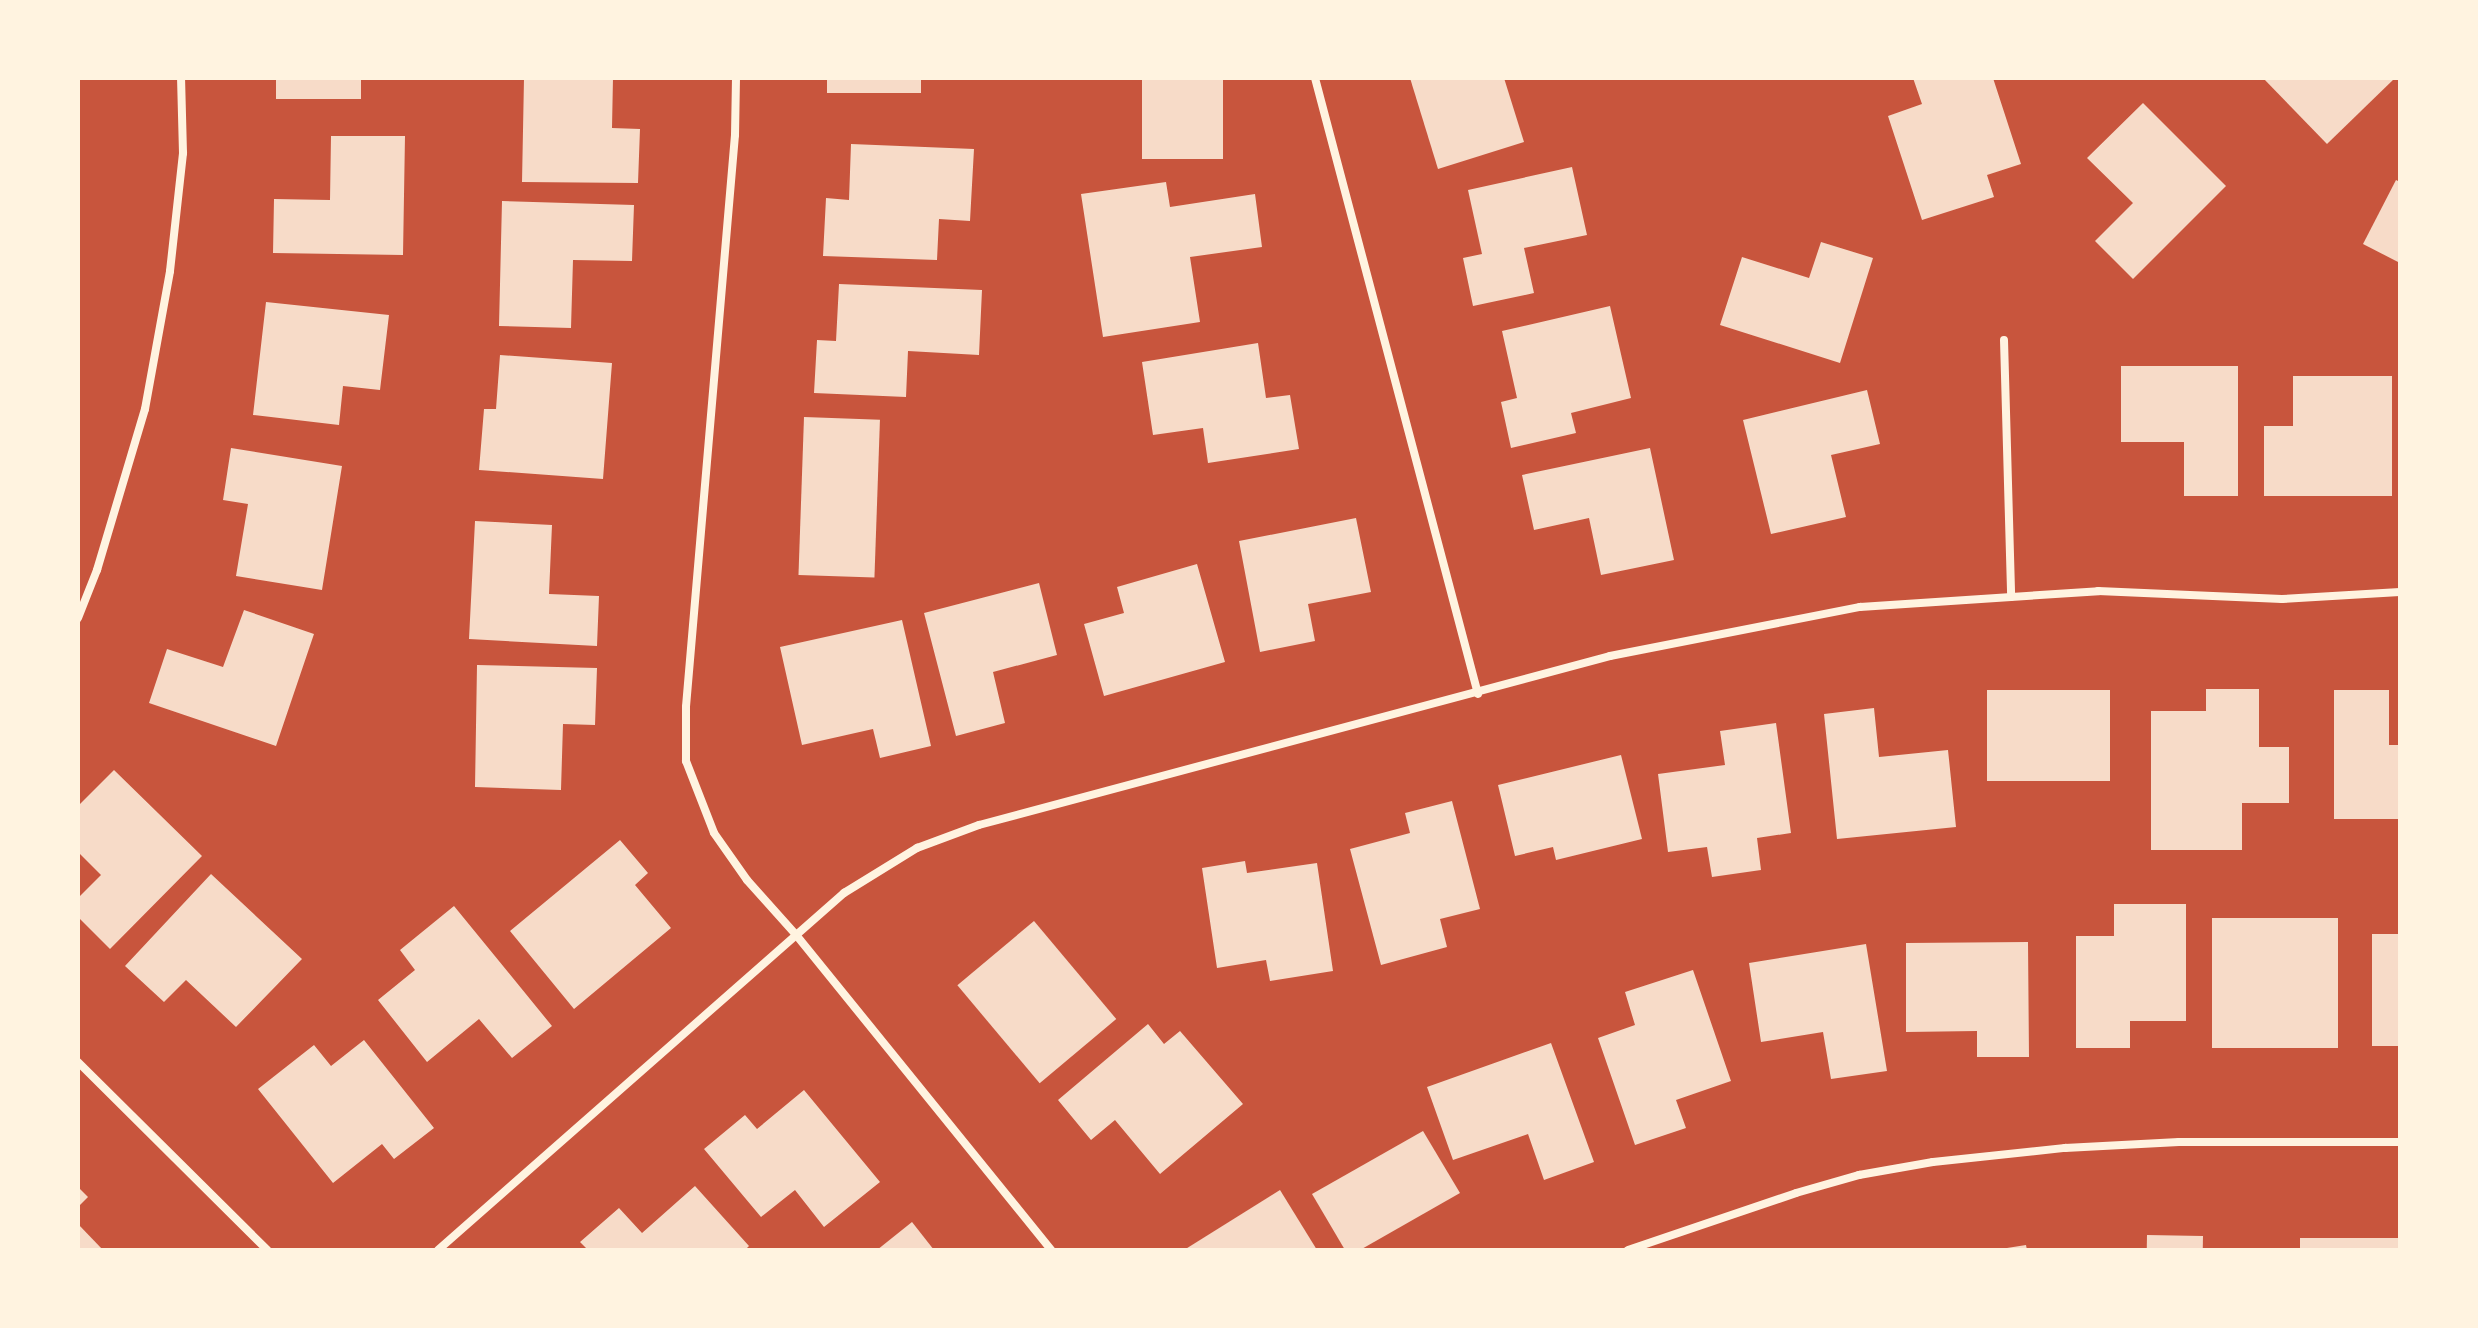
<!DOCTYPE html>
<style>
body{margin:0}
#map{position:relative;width:2478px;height:1328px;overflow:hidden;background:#c8553d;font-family:"Open Sans",sans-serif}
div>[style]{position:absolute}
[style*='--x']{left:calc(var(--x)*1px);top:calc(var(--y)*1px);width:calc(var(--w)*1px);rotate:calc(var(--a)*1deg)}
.building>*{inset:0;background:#f7dbc8;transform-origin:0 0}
.minor>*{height:8px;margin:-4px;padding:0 4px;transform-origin:4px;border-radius:4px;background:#fff3e0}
span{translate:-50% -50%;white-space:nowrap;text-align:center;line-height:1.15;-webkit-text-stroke:7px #fff3e0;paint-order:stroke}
.frame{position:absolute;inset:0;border:80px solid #fff3e0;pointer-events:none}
</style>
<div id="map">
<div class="building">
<i style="left:276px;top:78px;width:85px;height:21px"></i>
<i style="clip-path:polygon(524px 78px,613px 78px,612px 128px,640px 129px,638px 183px,522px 182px)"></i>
<i style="left:827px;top:78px;width:94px;height:15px"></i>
<i style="left:1142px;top:78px;width:81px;height:81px"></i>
<i style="clip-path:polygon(1410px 78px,1504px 78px,1524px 142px,1438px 169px)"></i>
<i style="clip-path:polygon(1913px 78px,1993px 78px,2021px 164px,1987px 175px,1994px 197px,1922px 220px,1888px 116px,1922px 104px)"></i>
<i style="clip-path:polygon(2263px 78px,2395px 78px,2327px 144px)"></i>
<i style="clip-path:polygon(2143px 103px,2226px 186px,2133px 279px,2095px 241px,2133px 203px,2087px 158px)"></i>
<i style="clip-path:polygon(331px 136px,405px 136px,403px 255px,273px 253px,274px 199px,330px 200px)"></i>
<i style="clip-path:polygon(851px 144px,974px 149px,970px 221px,939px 219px,937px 260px,823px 256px,826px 198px,849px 200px)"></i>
<i style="clip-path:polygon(1572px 167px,1587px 235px,1524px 248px,1534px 293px,1473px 306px,1463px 258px,1482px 254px,1468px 190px)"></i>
<i style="clip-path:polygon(2396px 180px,2400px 182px,2400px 263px,2363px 244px)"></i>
<i style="clip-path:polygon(1166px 182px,1170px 207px,1255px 194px,1262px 247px,1190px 257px,1200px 322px,1103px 337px,1081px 194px)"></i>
<i style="clip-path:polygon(502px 201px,634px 205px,632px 261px,573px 260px,571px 328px,499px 326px)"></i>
<i style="clip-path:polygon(1821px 242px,1873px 258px,1840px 363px,1720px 325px,1742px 257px,1809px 278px)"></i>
<i style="clip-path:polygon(839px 284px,982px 290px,979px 355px,908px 351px,906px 397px,814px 393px,817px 340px,836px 341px)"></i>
<i style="clip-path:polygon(266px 302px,389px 315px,380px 390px,343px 386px,339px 425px,253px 415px)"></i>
<i style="clip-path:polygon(1610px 306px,1631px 398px,1571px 413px,1576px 433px,1511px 448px,1501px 402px,1517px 398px,1502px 331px)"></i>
<i style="clip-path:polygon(1258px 343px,1266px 398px,1290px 395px,1299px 449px,1208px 463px,1203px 428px,1153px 435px,1142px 362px)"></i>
<i style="clip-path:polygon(500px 355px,612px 363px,603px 479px,479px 470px,484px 409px,496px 409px)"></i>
<i style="clip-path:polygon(2121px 366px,2238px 366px,2238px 496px,2184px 496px,2184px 442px,2121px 442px)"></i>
<i style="clip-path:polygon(2293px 376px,2392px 376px,2392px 496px,2264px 496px,2264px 426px,2293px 426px)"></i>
<i style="clip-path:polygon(1867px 390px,1880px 444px,1831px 455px,1846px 517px,1771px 534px,1743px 420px)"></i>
<i style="left:804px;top:417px;width:76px;height:158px;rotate:2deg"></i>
<i style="clip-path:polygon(231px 448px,342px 466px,322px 590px,236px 576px,248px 504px,223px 500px)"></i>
<i style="clip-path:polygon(1650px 448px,1674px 560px,1601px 575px,1589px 518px,1534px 530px,1522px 475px)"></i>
<i style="clip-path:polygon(1356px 518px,1371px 592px,1308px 604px,1315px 641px,1260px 652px,1239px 541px)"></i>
<i style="clip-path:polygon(475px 521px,552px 525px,549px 594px,599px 596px,597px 646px,469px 639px)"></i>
<i style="clip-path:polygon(1197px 564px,1225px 662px,1104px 696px,1084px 624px,1124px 613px,1117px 587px)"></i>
<i style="clip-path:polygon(1039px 583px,1057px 655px,993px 672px,1005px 723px,956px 736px,924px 613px)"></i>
<i style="clip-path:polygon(244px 610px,314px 634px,276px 746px,149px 703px,167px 649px,223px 667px)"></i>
<i style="clip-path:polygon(902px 620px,931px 746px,880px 758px,873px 729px,802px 745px,780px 647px)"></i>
<i style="clip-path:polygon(477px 665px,597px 668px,595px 725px,563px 724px,561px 790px,475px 787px)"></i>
<i style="clip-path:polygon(2206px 689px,2259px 689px,2259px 747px,2289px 747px,2289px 803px,2242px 803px,2242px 850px,2151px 850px,2151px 711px,2206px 711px)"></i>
<i style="left:1987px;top:690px;width:123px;height:91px"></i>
<i style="clip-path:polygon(2334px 690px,2389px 690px,2389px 745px,2400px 745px,2400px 819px,2334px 819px)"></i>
<i style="clip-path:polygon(1874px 708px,1879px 757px,1948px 750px,1956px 827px,1837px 839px,1824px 714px)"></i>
<i style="clip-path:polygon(1776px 723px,1791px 833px,1757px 838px,1761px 870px,1712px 877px,1707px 847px,1668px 852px,1658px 774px,1725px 765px,1720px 731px)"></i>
<i style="clip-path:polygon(1621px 755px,1642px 839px,1556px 860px,1553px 847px,1515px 856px,1498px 785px)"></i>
<i style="clip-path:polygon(114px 770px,202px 856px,110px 949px,78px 917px,78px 898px,101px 875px,78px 852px,78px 806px)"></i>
<i style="clip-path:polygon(1452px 801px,1480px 909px,1440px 919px,1447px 947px,1381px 965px,1350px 849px,1410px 833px,1405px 813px)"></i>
<i style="clip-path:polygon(620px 840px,648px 873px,635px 885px,671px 928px,574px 1009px,510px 931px)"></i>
<i style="clip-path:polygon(1245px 861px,1247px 873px,1317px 863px,1333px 971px,1270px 981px,1266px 960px,1217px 968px,1202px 868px)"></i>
<i style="clip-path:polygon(211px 874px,302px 959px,236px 1027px,186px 980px,164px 1002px,125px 966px)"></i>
<i style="clip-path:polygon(2114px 904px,2186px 904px,2186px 1021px,2130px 1021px,2130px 1048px,2076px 1048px,2076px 936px,2114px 936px)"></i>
<i style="clip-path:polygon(454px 906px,552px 1026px,512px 1058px,479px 1019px,427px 1062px,378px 1000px,415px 970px,400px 950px)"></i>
<i style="left:2338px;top:918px;width:130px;height:126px;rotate:90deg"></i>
<i style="left:1034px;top:921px;width:128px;height:100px;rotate:50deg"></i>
<i style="left:2372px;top:934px;width:28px;height:112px"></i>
<i style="clip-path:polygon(2028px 942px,2029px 1057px,1977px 1057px,1977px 1031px,1906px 1032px,1906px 943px)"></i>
<i style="clip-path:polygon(1866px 944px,1887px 1071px,1831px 1079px,1823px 1032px,1761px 1042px,1749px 963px)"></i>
<i style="clip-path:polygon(1693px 970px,1731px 1081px,1676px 1100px,1686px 1128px,1635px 1145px,1598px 1038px,1635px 1025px,1625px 992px)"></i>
<i style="clip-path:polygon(1148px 1024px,1164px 1044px,1180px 1031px,1243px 1104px,1160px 1174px,1115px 1120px,1091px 1140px,1058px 1100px)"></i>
<i style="clip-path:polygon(364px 1040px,434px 1128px,394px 1159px,382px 1144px,333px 1183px,258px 1089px,314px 1045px,331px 1066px)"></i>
<i style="clip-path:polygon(1551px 1043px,1594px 1162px,1544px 1180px,1528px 1134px,1453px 1160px,1427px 1087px)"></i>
<i style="clip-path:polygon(804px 1090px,880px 1182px,824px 1227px,795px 1190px,761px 1217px,704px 1149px,745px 1115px,757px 1129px)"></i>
<i style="clip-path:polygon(1423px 1131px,1460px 1193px,1360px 1250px,1345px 1250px,1312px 1194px)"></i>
<i style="clip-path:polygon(695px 1186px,749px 1246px,745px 1250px,588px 1250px,580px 1242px,619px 1208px,642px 1233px)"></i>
<i style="clip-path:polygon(78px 1187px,88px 1197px,78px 1207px)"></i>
<i style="clip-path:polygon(1280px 1190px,1317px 1250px,1184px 1250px)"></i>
<i style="clip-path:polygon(912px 1222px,934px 1250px,877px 1250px)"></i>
<i style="clip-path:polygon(78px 1224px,103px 1250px,78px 1250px)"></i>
<i style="left:2147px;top:1235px;width:56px;height:15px;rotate:1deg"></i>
<i style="left:2300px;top:1238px;width:100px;height:12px"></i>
<i style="clip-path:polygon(2026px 1245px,2027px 1250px,2008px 1250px,2007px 1248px)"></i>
</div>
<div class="minor">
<i style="--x:736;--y:78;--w:57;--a:91"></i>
<i style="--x:735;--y:135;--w:574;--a:94.9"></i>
<i style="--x:686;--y:707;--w:54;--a:90"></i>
<i style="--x:686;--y:761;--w:77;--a:68.7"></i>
<i style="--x:714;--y:833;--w:57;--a:54.9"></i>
<i style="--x:747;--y:880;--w:75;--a:48.2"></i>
<i style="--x:797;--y:936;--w:404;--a:51"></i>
<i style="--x:1315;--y:78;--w:637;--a:75.18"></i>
<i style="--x:2004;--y:340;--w:257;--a:88.4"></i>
<i style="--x:78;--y:618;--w:52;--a:-68.4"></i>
<i style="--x:97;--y:570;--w:168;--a:-73.4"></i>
<i style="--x:145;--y:409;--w:140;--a:-79.7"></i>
<i style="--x:170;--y:271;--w:119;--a:-83.7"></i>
<i style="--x:183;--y:153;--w:75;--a:-91.5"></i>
<i style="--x:78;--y:1062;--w:267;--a:44.8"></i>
<i style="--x:438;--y:1250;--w:541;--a:-41.33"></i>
<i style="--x:844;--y:893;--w:86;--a:-31.7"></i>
<i style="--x:917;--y:848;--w:66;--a:-20.4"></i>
<i style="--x:979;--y:825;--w:653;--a:-14.99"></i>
<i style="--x:1610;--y:656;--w:255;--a:-11.1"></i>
<i style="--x:1860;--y:607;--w:239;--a:-3.8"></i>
<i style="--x:2098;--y:591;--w:184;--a:2.5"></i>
<i style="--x:2282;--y:599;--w:118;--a:-3.4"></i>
<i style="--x:1628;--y:1250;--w:177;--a:-18.7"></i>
<i style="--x:1796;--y:1193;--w:66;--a:-15.9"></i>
<i style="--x:1859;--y:1175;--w:75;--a:-10"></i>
<i style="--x:1933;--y:1162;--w:133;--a:-6.1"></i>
<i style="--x:2065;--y:1148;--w:114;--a:-3"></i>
<i style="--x:2179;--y:1142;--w:221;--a:0"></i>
</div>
<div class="frame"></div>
</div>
